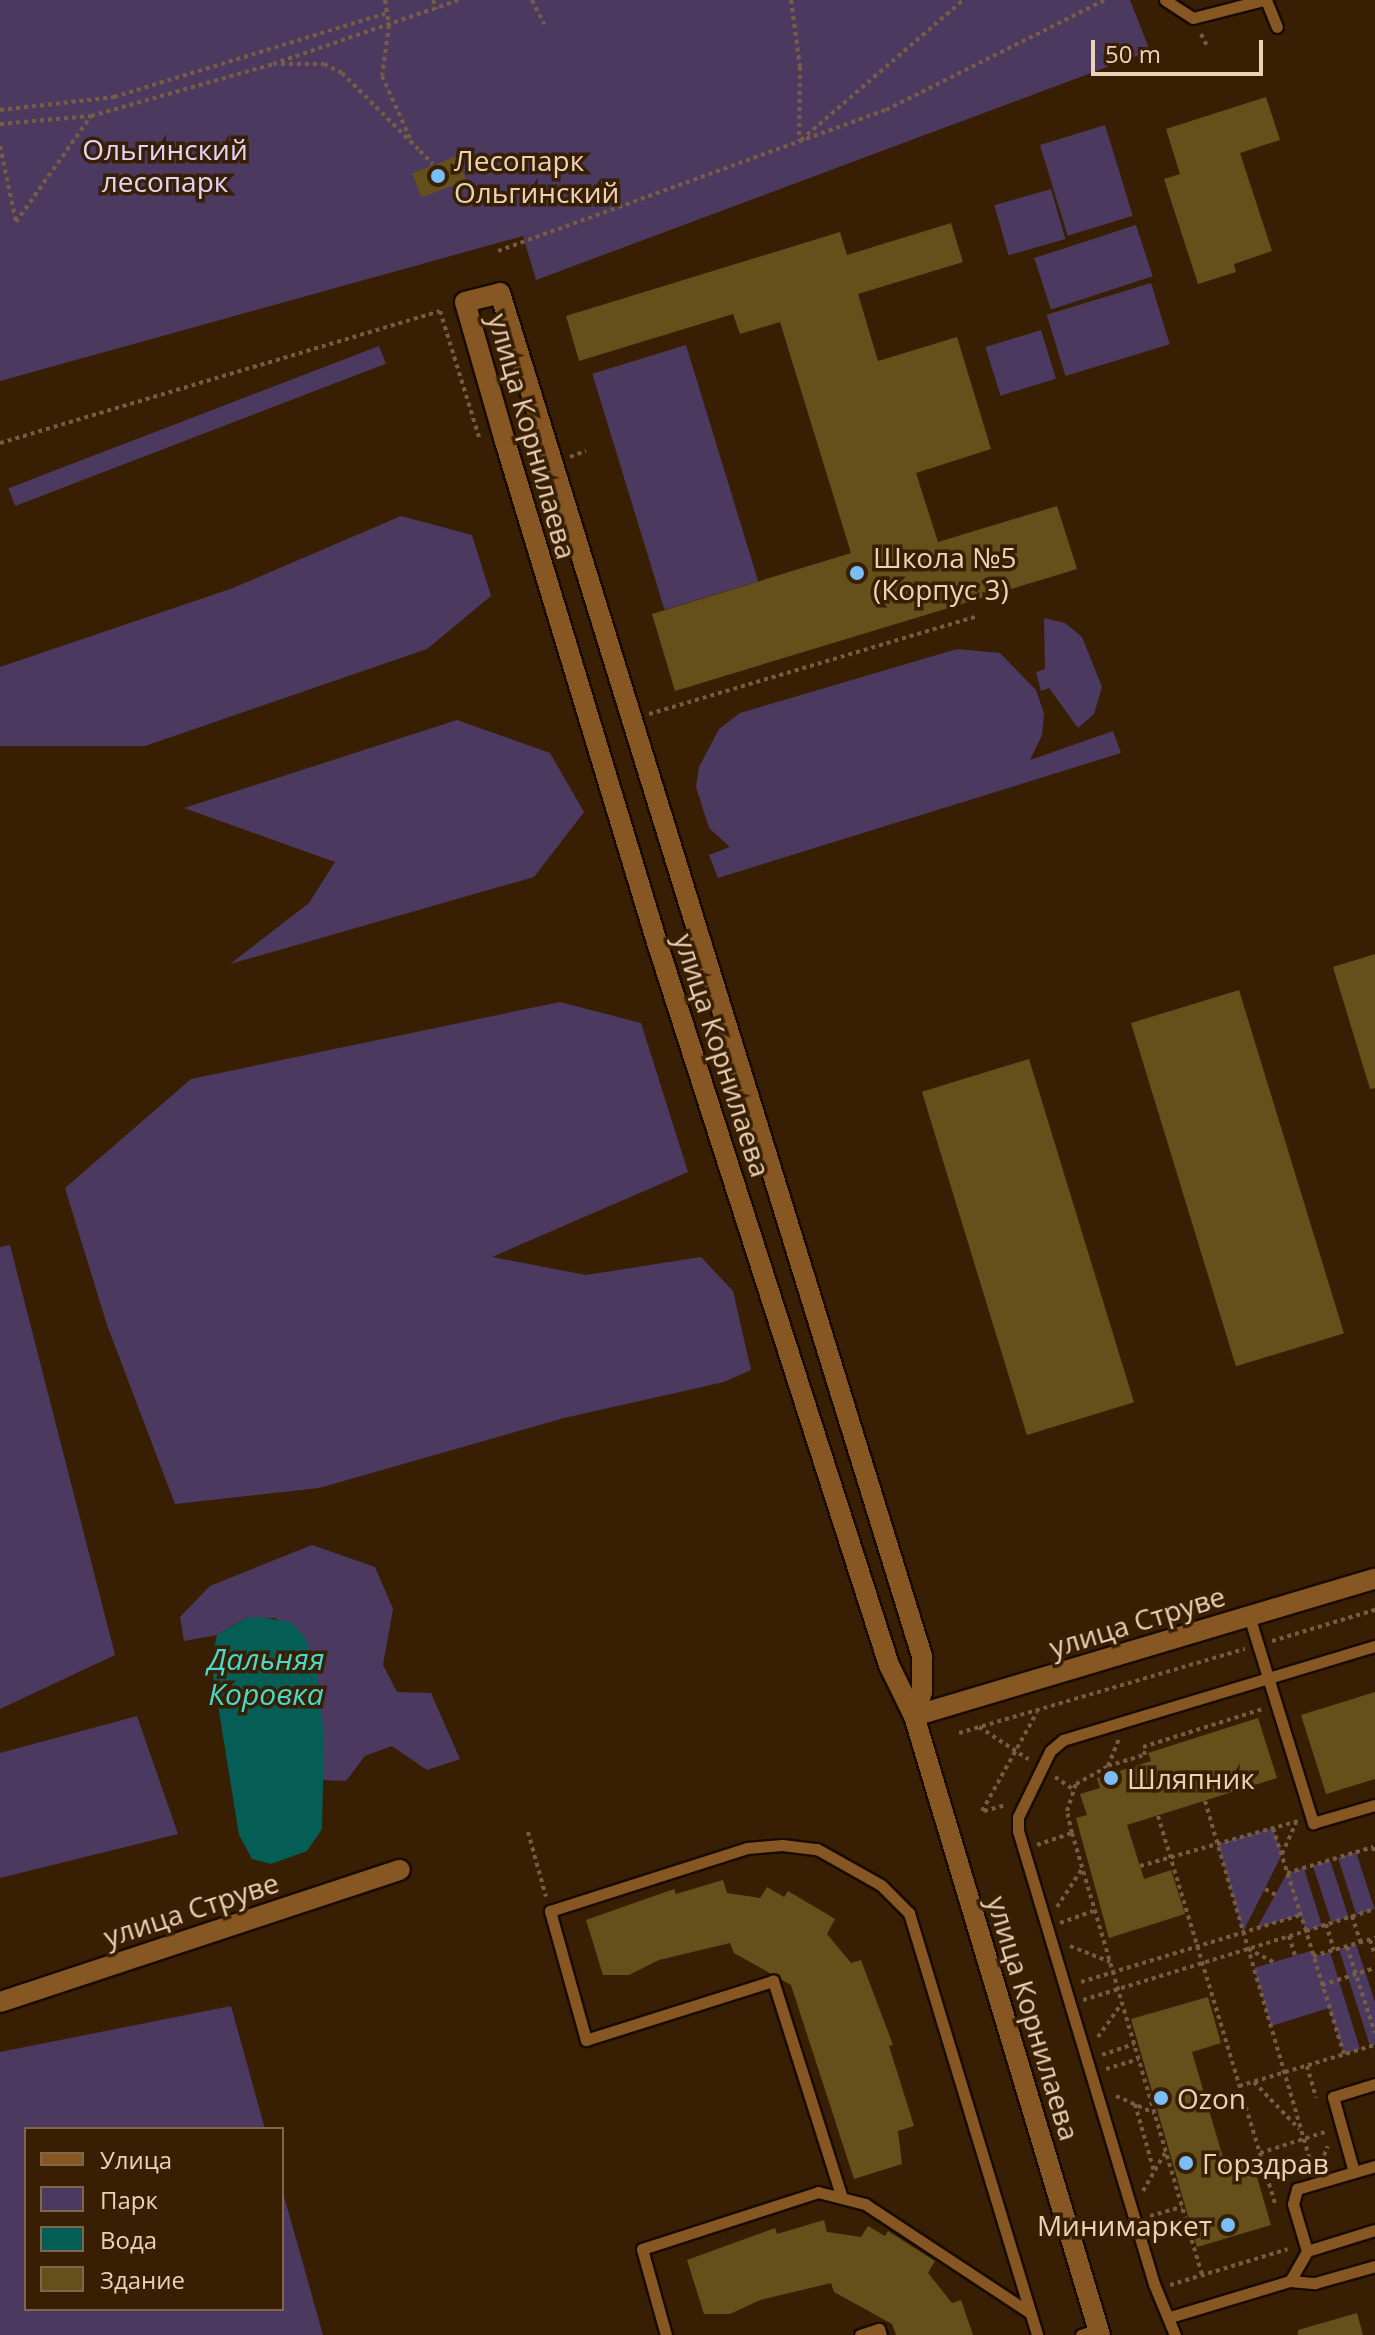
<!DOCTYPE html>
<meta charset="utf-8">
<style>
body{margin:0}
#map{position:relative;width:1375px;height:2335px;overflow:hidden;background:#381f04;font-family:"Open Sans",sans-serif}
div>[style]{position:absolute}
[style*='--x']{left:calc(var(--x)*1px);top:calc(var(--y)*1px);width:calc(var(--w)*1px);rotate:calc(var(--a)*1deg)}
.green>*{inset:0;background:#4c3960;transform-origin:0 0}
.water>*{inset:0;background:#045e56}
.building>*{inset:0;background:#654f1b;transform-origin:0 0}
.path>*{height:4px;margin-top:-2px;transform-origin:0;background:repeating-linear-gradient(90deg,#765d42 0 4px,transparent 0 8px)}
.roads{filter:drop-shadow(2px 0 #190b00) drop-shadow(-2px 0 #190b00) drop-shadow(0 2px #190b00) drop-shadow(0 -2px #190b00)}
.lane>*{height:11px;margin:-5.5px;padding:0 5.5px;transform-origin:5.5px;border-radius:5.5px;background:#875723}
.street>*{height:20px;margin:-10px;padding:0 10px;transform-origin:10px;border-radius:10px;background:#875723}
.dots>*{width:22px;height:22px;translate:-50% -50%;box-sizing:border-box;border:4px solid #381f04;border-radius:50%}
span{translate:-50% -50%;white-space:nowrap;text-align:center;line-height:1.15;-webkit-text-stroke:7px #381f04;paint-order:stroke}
.park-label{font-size:28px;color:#e2d3f5}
.poi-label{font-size:28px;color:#ecd1b7}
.left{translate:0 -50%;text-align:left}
.right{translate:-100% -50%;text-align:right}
.street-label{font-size:28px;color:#ecd1b7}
.water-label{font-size:30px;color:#48dacb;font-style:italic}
.legend{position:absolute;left:24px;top:2127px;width:260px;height:184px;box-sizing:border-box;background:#381f04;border:2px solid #80664c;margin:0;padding:10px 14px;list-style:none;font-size:24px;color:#ecd1b7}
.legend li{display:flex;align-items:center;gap:16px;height:40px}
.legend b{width:40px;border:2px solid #80664c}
.scale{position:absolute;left:1091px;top:40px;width:172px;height:36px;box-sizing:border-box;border:4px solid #ecd1b7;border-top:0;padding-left:10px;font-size:24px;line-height:28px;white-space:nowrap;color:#ecd1b7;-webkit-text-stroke:6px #381f04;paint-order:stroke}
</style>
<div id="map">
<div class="green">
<i style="clip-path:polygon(0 0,1130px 0,1150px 51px,536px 280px,523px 236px,0 381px)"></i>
<i style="left:1105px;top:125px;width:95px;height:68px;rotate:73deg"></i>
<i style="left:1051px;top:189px;width:52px;height:59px;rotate:74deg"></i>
<i style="left:1136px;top:225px;width:54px;height:107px;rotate:72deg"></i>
<i style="left:1151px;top:283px;width:64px;height:109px;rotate:73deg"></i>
<i style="left:1041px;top:330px;width:51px;height:58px;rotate:73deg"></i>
<i style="left:686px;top:345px;width:247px;height:98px;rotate:73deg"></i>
<i style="left:379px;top:346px;width:19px;height:397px;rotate:69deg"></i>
<i style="clip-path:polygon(401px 516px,472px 535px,491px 596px,427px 649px,145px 746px,0 746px,0 667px,233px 588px)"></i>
<i style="clip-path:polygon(1044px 618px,1065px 623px,1082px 637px,1102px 687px,1094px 714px,1078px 728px,1049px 688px,1041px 691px,1036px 672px,1045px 669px)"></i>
<i style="clip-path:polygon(957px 649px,1000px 653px,1036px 690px,1044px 713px,1042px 735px,1030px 760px,1113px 731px,1121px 753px,718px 878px,709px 855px,730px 847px,709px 828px,696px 787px,699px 767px,719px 729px,740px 713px)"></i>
<i style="clip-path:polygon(457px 720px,550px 753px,584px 812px,534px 877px,230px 964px,309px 903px,335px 862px,184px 808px)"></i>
<i style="clip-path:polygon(560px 1002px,641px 1023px,688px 1172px,492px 1257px,586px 1275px,701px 1257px,733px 1291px,751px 1370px,724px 1382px,564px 1418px,319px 1488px,175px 1504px,107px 1325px,65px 1188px,191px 1079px)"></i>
<i style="clip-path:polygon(10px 1245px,115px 1655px,0 1709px,0 1247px)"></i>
<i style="clip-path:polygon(312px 1545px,375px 1567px,393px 1609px,383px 1665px,397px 1692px,431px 1693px,460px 1759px,427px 1770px,392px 1746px,365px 1756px,346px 1781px,321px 1780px,324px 1737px,276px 1618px,246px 1618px,217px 1635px,184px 1641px,180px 1617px,210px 1586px)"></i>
<i style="clip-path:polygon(137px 1716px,178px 1834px,0 1878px,0 1753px)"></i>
<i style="clip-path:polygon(1273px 1828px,1282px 1854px,1243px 1932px,1218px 1844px)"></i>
<i style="left:1356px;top:1852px;width:60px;height:19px;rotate:72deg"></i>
<i style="left:1330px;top:1860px;width:60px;height:18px;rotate:72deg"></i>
<i style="clip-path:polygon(1304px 1868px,1322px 1926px,1306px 1931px,1300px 1915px,1257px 1928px,1287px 1873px)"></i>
<i style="clip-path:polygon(1356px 1944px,1375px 2002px,1375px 2045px,1370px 2046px,1339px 1949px)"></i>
<i style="clip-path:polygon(1311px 1951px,1314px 1956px,1330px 1952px,1360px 2049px,1344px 2054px,1329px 2008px,1271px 2026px,1254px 1968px)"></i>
<i style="clip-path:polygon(231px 2006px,265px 2129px,26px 2129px,26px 2309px,282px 2309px,282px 2189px,323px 2335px,0 2335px,0 2052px)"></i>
</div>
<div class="water">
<i style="clip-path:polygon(260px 1617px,291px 1622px,306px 1639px,317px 1670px,324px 1737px,322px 1829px,307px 1851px,271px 1864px,252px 1859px,239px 1835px,211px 1662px,217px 1635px,246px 1618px)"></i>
</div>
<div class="building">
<i style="clip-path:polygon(1266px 97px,1280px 140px,1240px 153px,1272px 251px,1234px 264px,1236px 272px,1198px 284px,1164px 179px,1180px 174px,1166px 129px)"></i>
<i style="left:457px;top:156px;width:26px;height:48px;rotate:69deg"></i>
<i style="clip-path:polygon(951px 223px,963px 262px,858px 294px,878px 361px,957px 337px,991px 449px,916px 473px,938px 542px,1057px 506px,1077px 569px,675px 691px,652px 614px,851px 553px,780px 322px,740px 334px,733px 314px,579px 361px,566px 316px,840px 232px,847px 255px)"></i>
<i style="clip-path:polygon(1375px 954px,1375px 1088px,1370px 1089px,1333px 967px)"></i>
<i style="left:1239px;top:990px;width:359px;height:113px;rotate:73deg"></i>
<i style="left:1029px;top:1059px;width:359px;height:112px;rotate:73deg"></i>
<i style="clip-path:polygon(1375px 1692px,1375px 1779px,1326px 1794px,1301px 1715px)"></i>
<i style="clip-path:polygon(1258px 1718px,1277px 1778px,1127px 1825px,1144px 1879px,1171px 1870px,1185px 1914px,1109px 1938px,1076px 1818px,1087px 1815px,1080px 1794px,1100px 1788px,1097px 1778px,1151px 1761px,1148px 1753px)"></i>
<i style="clip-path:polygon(723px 1880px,727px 1893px,760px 1898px,767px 1887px,784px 1897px,788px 1891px,835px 1919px,827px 1934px,851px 1963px,861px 1960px,893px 2045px,889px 2046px,914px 2126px,898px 2131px,902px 2164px,854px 2179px,791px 1985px,734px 1953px,730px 1943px,659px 1960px,629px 1975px,603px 1975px,586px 1920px,674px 1889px,676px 1894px)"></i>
<i style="clip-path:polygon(1208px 1997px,1221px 2043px,1192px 2052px,1226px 2168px,1252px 2160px,1271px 2225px,1197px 2247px,1131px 2019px)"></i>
<i style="clip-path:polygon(824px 2220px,827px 2232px,861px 2237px,868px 2226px,885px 2236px,888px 2231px,935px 2261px,928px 2273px,952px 2303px,961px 2300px,973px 2335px,896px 2335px,892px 2324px,834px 2292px,831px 2283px,760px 2300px,730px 2314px,704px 2314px,687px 2260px,775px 2228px,777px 2234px)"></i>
<i style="clip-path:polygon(1357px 2313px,1363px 2335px,1298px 2335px,1298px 2330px)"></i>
</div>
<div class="path">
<i style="--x:385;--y:0;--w:25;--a:81"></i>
<i style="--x:389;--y:25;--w:51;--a:97.8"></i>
<i style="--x:382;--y:76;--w:68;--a:65.7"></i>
<i style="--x:433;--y:0;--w:10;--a:66"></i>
<i style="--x:532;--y:0;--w:27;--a:63"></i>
<i style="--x:791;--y:0;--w:68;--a:82.3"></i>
<i style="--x:800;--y:67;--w:74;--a:90.8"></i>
<i style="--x:1201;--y:34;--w:13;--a:63"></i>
<i style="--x:281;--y:64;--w:43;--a:0"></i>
<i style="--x:324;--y:64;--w:20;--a:27"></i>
<i style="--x:342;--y:73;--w:110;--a:45"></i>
<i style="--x:0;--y:110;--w:115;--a:-6.5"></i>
<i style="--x:114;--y:97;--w:286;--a:-17.1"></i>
<i style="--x:0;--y:124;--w:91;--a:-5"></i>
<i style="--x:91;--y:116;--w:189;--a:-15.9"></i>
<i style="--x:273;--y:64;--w:197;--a:-19"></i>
<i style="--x:801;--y:140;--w:214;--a:-40.8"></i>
<i style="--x:0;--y:146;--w:78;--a:78.1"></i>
<i style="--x:16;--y:222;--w:130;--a:-54.7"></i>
<i style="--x:420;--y:151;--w:18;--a:45"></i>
<i style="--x:498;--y:251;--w:413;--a:-20"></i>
<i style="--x:886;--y:110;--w:245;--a:-26.7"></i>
<i style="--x:0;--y:443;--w:459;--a:-16.7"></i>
<i style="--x:440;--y:311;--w:132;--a:72.8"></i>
<i style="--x:570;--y:457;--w:17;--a:-21"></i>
<i style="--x:649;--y:714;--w:342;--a:-16.6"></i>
<i style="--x:1272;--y:1641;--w:108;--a:-16.8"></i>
<i style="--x:979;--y:1727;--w:59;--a:33.1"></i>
<i style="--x:959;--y:1733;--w:298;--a:-16.4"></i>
<i style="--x:1108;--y:1766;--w:39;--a:-17"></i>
<i style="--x:1145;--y:1755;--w:8;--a:-104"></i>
<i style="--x:1143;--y:1747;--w:126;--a:-17.6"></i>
<i style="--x:1055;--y:1777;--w:22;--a:34"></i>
<i style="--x:1205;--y:1801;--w:381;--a:73.7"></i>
<i style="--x:982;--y:1811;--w:113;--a:-60.9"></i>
<i style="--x:984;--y:1811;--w:23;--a:-15"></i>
<i style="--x:1158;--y:1816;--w:405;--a:73.2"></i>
<i style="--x:528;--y:1832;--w:67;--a:74.5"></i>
<i style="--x:1072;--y:1833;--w:461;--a:73.6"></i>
<i style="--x:1037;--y:1845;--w:37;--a:-19"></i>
<i style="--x:1072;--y:1833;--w:23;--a:-103"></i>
<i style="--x:1067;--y:1811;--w:28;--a:-72"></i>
<i style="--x:1076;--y:1784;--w:37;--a:-29"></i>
<i style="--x:1108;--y:1766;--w:29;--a:-68"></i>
<i style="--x:1282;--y:1854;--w:34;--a:-66"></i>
<i style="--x:1140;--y:1866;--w:164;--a:-15.9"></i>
<i style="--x:1287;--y:1873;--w:90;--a:-16.8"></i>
<i style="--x:1373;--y:1847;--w:8;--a:76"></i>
<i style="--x:1265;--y:1889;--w:13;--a:29"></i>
<i style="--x:1057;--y:1907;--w:45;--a:-56.7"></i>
<i style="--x:1352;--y:1916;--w:28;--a:72"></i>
<i style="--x:1060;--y:1923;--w:35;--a:-20"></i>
<i style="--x:1326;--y:1924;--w:27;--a:73"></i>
<i style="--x:1289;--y:1936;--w:21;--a:73"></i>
<i style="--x:1370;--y:1940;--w:16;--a:72"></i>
<i style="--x:1070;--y:1946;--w:43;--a:21.8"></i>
<i style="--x:1347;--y:1947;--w:90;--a:72"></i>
<i style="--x:1248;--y:1949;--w:29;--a:27"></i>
<i style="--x:1313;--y:1956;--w:65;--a:-16.2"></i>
<i style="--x:1081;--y:1982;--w:229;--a:-17"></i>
<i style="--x:1322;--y:1985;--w:56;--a:-17.8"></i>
<i style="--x:1083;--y:2000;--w:233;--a:-17.2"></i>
<i style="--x:1306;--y:1931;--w:108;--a:-107.8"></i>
<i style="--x:1098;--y:2037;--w:42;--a:-54.8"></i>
<i style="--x:1344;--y:2054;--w:129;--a:-107.2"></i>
<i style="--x:1306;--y:1931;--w:72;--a:-17.7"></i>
<i style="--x:1102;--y:2055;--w:34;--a:-19"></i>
<i style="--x:1307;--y:2066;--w:33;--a:74"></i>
<i style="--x:1106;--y:2069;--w:34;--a:-17"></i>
<i style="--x:1254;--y:2082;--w:65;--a:46.2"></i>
<i style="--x:1239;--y:2086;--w:142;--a:-16.8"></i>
<i style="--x:1116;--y:2096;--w:42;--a:24.1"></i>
<i style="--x:1135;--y:2104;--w:70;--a:74.2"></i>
<i style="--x:1260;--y:2153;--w:68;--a:-17.9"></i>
<i style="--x:1321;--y:2163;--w:18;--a:-68"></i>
<i style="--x:1143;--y:2191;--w:46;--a:-60.1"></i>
<i style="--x:1150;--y:2216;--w:33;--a:-16"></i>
<i style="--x:1153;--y:2229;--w:34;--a:-17"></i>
<i style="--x:1170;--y:2285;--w:123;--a:-17"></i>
</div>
<div class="roads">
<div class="lane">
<i style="--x:1165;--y:0;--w:33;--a:33"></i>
<i style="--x:1193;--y:18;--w:72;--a:-14.4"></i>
<i style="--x:1266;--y:0;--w:29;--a:68"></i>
<i style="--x:1249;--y:1616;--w:217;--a:72.8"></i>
<i style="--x:1313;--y:1823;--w:65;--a:-16.2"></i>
<i style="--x:1354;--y:2172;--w:78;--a:-105.6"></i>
<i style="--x:1333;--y:2097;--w:44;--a:-17.2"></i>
<i style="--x:841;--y:2195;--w:225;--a:-107.6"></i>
<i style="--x:773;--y:1981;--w:196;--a:162.5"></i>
<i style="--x:586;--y:2040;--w:134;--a:-105.6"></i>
<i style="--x:550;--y:1911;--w:207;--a:-17.7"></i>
<i style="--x:747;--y:1848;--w:35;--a:-5"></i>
<i style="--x:782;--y:1845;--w:35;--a:7"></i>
<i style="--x:817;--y:1849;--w:73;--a:29.4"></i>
<i style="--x:881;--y:1885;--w:40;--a:45"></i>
<i style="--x:909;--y:1913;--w:441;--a:73.1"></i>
<i style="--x:1307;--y:2251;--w:49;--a:-106.6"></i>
<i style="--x:1293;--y:2204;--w:16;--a:-75"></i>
<i style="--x:1297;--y:2189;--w:81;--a:-16.4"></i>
<i style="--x:1290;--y:2281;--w:25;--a:5"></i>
<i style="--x:1315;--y:2283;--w:62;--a:-15.8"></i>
<i style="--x:1170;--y:2317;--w:125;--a:-16.7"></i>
<i style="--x:1290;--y:2281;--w:34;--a:-60"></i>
<i style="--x:1307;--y:2251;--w:71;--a:-17.2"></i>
<i style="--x:666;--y:2335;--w:89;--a:-105.6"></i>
<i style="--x:642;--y:2249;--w:185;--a:-17.9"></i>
<i style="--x:818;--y:2192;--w:49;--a:14.3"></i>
<i style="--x:865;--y:2204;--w:198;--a:33.4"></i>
<i style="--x:860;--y:2335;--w:20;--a:-18"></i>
<i style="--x:879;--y:2329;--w:6;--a:72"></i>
<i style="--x:1081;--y:2335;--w:18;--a:-19"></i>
<i style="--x:1175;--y:2335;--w:55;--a:-112.4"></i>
<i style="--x:1154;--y:2284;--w:473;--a:-106.7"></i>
<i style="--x:1018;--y:1831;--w:14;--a:-90"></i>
<i style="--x:1018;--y:1817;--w:73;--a:-64.1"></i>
<i style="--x:1050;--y:1751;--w:17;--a:-40"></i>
<i style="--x:1063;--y:1740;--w:326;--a:-16.8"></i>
</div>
<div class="street">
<i style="--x:500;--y:293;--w:1427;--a:72.8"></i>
<i style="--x:922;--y:1656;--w:36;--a:90"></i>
<i style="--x:922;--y:1692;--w:25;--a:108"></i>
<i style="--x:914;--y:1716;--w:57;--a:-116.1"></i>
<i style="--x:889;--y:1665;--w:766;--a:-107.8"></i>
<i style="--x:655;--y:936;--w:520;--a:-106.87"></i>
<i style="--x:504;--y:438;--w:141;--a:-106"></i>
<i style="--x:465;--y:302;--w:36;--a:-14"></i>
<i style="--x:0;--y:2002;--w:421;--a:-18.3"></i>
<i style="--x:1100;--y:2335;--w:646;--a:-106.72"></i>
<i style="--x:914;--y:1716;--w:481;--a:-16.6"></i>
</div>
</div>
<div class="dots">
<i style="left:438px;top:176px;background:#7abef8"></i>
<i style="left:857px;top:573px;background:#7abef8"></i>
<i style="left:1111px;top:1778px;background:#7abef8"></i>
<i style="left:1161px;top:2098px;background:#7abef8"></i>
<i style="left:1186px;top:2163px;background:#7abef8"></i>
<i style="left:1228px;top:2225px;background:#7abef8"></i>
</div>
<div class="park-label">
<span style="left:165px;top:165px">Ольгинский<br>лесопарк</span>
</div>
<div class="poi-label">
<span class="left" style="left:454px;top:176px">Лесопарк<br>Ольгинский</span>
<span class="left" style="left:873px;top:573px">Школа №5<br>(Корпус 3)</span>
<span class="left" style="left:1127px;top:1778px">Шляпник</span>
<span class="left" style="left:1177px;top:2098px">Ozon</span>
<span class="left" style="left:1202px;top:2163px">Горздрав</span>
<span class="right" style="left:1212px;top:2225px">Минимаркет</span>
</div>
<div class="street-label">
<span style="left:533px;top:436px;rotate:74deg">улица Корнилаева</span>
<span style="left:723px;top:1055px;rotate:72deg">улица Корнилаева</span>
<span style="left:1137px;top:1621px;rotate:-17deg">улица Струве</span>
<span style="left:191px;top:1909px;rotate:-18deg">улица Струве</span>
<span style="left:1034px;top:2018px;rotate:73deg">улица Корнилаева</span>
</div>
<div class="water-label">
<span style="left:266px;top:1676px">Дальняя<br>Коровка</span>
</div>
<ul class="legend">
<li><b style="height:10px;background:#875723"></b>Улица</li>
<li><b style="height:22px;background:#4c3960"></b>Парк</li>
<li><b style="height:22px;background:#045e56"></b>Вода</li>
<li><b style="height:22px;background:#654f1b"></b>Здание</li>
</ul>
<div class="scale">50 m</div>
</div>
